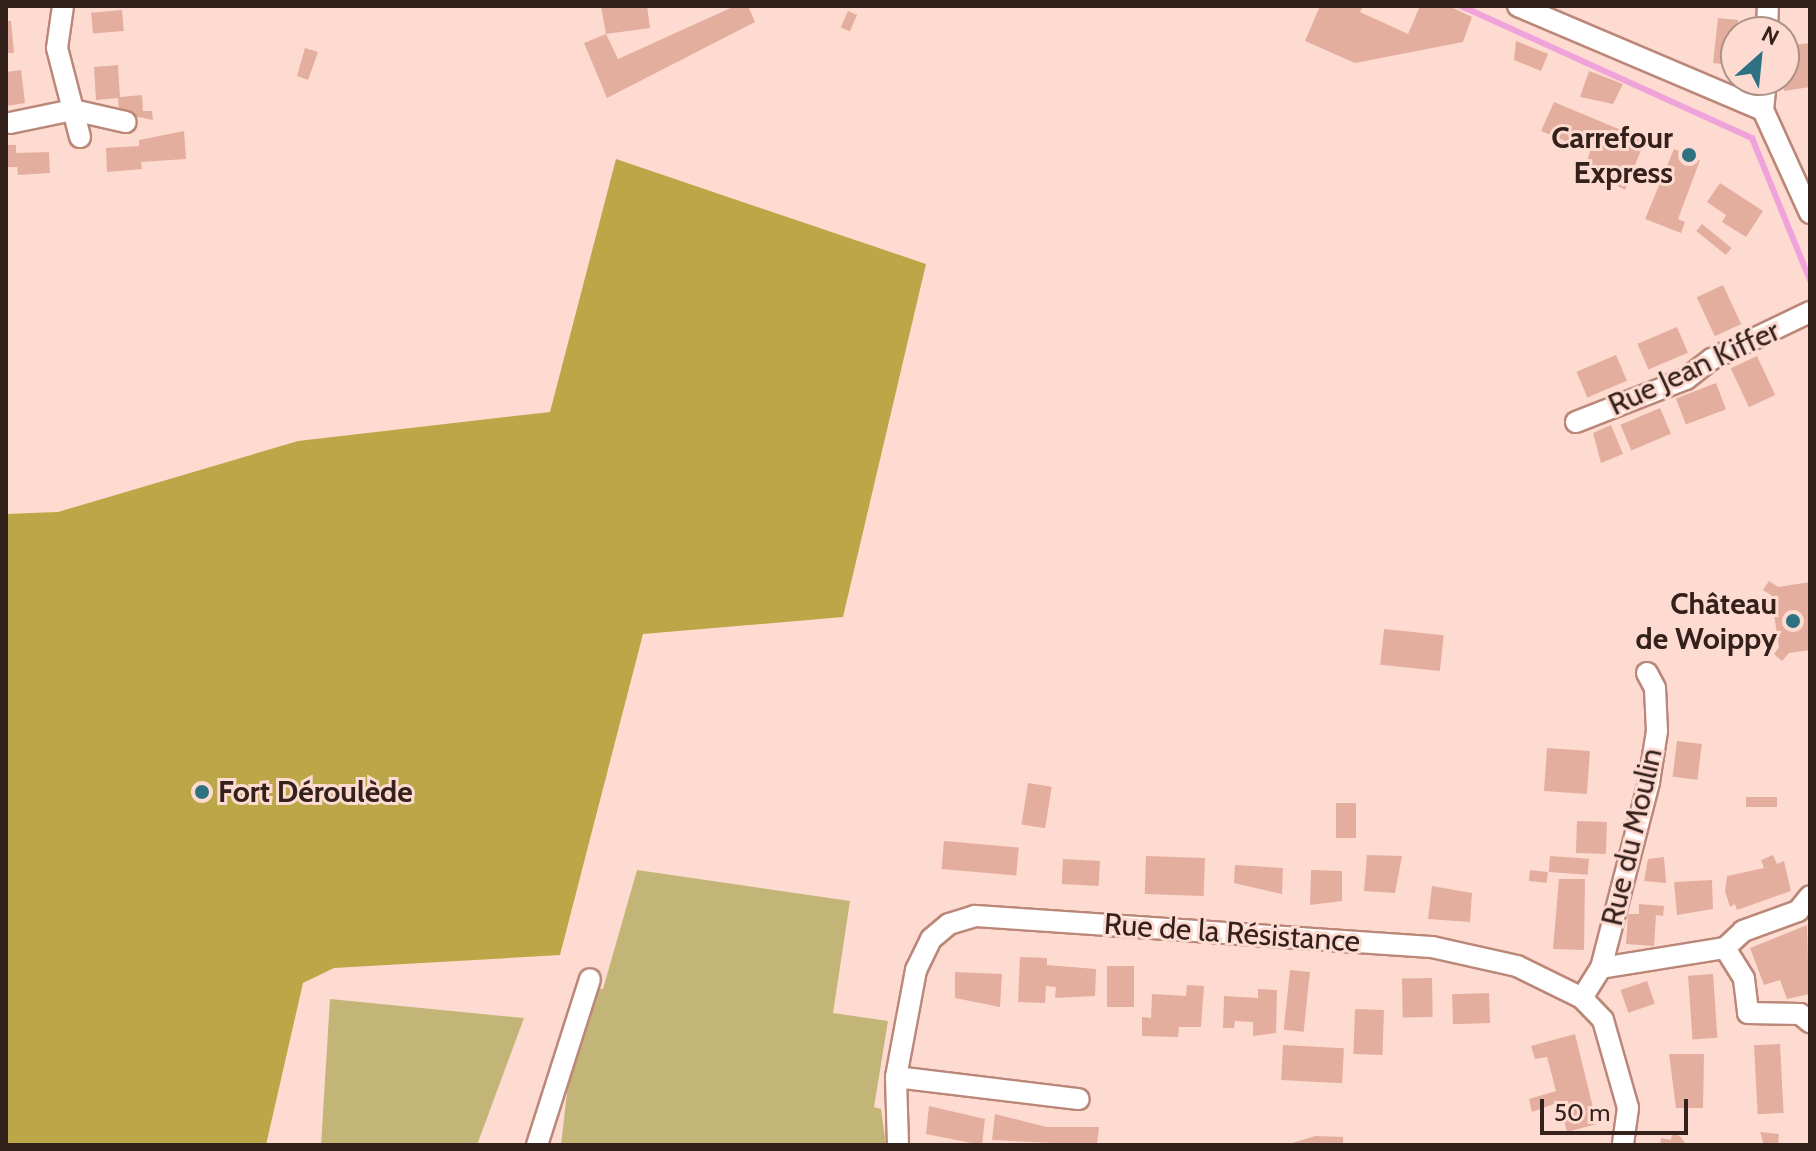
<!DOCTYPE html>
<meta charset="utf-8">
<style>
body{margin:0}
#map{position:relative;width:1816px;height:1151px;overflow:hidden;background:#fddbd1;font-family:Cabin,sans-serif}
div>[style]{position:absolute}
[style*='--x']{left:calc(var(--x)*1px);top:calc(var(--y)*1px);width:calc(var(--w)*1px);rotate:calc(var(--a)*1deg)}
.green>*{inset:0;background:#c3b578}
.forest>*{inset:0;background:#bba748}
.stream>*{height:6px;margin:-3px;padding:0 3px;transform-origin:3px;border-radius:3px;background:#f0a2db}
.building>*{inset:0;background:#e4ae9e;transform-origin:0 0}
.roads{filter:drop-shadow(2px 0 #bb8778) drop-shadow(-2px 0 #bb8778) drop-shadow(0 2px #bb8778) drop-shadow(0 -2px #bb8778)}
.minor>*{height:20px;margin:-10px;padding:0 10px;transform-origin:10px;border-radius:10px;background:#fff}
.dots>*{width:22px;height:22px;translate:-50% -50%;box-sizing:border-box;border:4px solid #fddbd1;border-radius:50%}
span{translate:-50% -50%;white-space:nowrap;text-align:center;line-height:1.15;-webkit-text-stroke:6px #fddbd1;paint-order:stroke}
.poi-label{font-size:30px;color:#35211b;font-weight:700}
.right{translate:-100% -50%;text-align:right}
.left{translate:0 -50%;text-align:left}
.street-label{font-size:30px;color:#35211b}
.frame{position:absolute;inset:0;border:8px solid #35211b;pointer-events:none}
.north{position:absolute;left:1720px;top:16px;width:80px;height:80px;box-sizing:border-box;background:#fddbd1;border:2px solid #ad9188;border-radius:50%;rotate:27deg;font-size:22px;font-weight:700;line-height:32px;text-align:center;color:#35211b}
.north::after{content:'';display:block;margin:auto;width:28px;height:36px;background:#2e7182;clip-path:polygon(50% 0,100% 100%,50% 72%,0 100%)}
.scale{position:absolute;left:1540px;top:1099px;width:148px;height:36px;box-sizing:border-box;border:4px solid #35211b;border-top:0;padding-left:10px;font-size:24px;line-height:28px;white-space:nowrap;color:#35211b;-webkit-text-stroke:6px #fddbd1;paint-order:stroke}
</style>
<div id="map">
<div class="green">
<i style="clip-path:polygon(637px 870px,850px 901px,833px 1013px,888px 1021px,874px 1107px,881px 1109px,886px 1145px,561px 1145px,570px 1067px,593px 988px,603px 989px)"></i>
<i style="clip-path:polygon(330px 999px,524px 1018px,477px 1145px,321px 1145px)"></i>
</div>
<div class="forest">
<i style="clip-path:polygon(616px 159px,926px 264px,843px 617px,643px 634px,560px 955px,334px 968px,303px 983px,266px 1145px,6px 1145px,6px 514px,58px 512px,298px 441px,550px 412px)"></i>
</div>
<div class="stream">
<i style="--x:1461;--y:6;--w:320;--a:24.4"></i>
<i style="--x:1752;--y:138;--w:153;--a:67.8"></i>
</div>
<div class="building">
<i style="clip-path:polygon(601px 6px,647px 6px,650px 28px,606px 34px)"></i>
<i style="clip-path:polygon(735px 6px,748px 6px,755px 22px,607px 98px,584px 43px,606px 34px,618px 59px)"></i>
<i style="clip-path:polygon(1320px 6px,1363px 6px,1360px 12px,1408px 34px,1420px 6px,1449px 6px,1472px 17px,1463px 42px,1355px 63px,1305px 41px)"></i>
<i style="left:122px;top:10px;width:21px;height:31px;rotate:85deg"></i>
<i style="left:848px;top:11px;width:10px;height:18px;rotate:24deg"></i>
<i style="clip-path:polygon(1718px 18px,1738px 20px,1736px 66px,1713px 63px)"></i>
<i style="clip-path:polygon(6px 21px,11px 21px,14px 53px,6px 53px)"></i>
<i style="clip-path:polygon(1516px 41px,1548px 54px,1541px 71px,1514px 60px)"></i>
<i style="clip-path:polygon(1810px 43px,1810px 87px,1784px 91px,1784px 46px)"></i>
<i style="clip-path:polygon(305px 48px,318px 52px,308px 80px,297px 76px)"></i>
<i style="clip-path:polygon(118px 65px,120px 97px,142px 95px,143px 111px,152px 111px,153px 120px,119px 113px,118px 98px,96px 100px,94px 67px)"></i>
<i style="clip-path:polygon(21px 70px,25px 103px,6px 106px,6px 72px)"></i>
<i style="clip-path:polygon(1589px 71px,1623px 84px,1613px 104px,1580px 97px)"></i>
<i style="clip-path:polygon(1554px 102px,1645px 140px,1625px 190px,1585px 169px,1590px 151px,1541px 131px)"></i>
<i style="clip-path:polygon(184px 131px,186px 159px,141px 162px,142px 169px,107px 172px,106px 148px,139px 146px,139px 140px)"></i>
<i style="clip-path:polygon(6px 145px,16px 145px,16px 153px,49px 152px,50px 173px,18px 175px,17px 167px,6px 167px)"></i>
<i style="clip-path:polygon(1674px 149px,1700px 160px,1678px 219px,1685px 222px,1681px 233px,1645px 219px)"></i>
<i style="clip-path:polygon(1720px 183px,1763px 211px,1746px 237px,1722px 222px,1726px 215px,1707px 202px)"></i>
<i style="left:1702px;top:224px;width:38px;height:9px;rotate:39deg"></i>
<i style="left:1723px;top:285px;width:43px;height:29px;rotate:65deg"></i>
<i style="left:1677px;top:327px;width:28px;height:43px;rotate:67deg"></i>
<i style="left:1616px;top:355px;width:28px;height:43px;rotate:67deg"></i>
<i style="left:1757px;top:356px;width:43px;height:29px;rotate:65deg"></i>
<i style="left:1716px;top:383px;width:28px;height:43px;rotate:69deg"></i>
<i style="left:1660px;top:408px;width:28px;height:43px;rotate:67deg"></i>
<i style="clip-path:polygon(1611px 425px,1623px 454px,1601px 463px,1593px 433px)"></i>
<i style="clip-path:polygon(1769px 581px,1778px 587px,1810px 582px,1810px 650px,1789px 653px,1782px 661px,1774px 654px,1779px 647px,1771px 595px,1763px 590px)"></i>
<i style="left:1384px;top:629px;width:60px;height:36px;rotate:6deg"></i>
<i style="left:1677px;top:741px;width:25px;height:36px;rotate:7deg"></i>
<i style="left:1547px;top:748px;width:43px;height:43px;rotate:4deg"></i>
<i style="left:1028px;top:783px;width:24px;height:42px;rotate:9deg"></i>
<i style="left:1746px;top:797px;width:31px;height:10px"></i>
<i style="left:1336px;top:803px;width:20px;height:35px"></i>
<i style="left:1577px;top:821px;width:30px;height:32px;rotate:2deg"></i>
<i style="left:944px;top:841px;width:75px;height:28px;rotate:5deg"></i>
<i style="clip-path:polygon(1367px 855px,1402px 856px,1395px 893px,1364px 891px)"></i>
<i style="clip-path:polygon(1773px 855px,1777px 864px,1784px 861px,1791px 891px,1737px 910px,1735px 904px,1730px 907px,1725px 891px,1727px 876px,1764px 868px,1761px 860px)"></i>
<i style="left:1146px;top:856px;width:59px;height:38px;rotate:2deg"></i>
<i style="left:1550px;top:856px;width:39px;height:16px;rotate:4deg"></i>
<i style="clip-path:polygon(1664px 857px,1666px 883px,1644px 881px,1648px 859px)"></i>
<i style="left:1063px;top:859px;width:37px;height:25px;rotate:3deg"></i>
<i style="clip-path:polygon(1235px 865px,1283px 868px,1282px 894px,1234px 883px)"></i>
<i style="clip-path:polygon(1311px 870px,1342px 871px,1342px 901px,1310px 905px)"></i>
<i style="left:1530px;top:870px;width:18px;height:11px;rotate:6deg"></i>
<i style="clip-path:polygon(1559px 879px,1585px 879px,1584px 950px,1553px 949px)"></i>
<i style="clip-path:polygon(1712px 880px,1713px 909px,1677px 915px,1674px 882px)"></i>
<i style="clip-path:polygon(1432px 886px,1472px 893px,1470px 922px,1428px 919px)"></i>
<i style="clip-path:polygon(1639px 904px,1664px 906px,1663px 916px,1656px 915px,1654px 946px,1626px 944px,1628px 914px,1639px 914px)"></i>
<i style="clip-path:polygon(1807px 925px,1809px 994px,1787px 999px,1780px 980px,1764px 985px,1750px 948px)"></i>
<i style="clip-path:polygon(1020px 957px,1047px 958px,1047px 965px,1096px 969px,1095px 996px,1055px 998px,1056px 987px,1046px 986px,1045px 1003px,1018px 1002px)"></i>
<i style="left:1107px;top:966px;width:27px;height:41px"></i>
<i style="left:1290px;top:970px;width:20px;height:60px;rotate:6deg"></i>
<i style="clip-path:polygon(955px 972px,1002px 974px,1000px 1007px,955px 998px)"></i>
<i style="left:1713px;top:974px;width:64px;height:25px;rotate:86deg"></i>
<i style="left:1432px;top:978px;width:39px;height:30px;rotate:89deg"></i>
<i style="left:1647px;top:981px;width:24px;height:28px;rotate:71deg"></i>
<i style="clip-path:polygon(1187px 985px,1204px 986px,1201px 1027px,1179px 1027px,1178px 1037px,1142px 1036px,1142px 1017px,1151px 1018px,1152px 994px,1186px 996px)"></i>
<i style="clip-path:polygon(1258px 989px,1277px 990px,1276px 1033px,1253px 1036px,1253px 1022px,1235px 1021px,1234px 1028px,1223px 1028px,1224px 996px,1258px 998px)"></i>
<i style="left:1489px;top:993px;width:30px;height:37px;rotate:88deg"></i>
<i style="left:1355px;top:1009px;width:29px;height:45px;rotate:2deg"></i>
<i style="clip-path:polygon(1575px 1034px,1597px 1124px,1567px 1132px,1559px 1102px,1532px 1112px,1529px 1099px,1556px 1091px,1547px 1057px,1535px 1059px,1531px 1046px)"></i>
<i style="left:1780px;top:1044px;width:69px;height:26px;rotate:87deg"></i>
<i style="left:1283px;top:1045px;width:61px;height:35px;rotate:3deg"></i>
<i style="clip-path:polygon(1669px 1054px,1704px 1054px,1703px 1108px,1676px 1108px)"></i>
<i style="clip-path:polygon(929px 1106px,985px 1119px,982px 1145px,926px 1134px)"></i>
<i style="clip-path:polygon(995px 1114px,1047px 1127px,1099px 1127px,1097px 1145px,992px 1140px)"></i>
<i style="clip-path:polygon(1760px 1132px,1779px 1134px,1778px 1145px,1764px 1145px)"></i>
<i style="clip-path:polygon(1672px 1134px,1680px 1136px,1686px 1145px,1660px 1145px,1661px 1138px,1671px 1140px)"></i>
<i style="clip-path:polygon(1315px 1136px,1343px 1137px,1343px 1145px,1286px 1145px)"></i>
</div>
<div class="roads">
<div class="minor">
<i style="--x:63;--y:6;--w:42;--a:98.1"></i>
<i style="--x:57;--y:48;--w:92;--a:75.5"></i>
<i style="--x:1518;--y:6;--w:266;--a:23"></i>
<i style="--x:1767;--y:32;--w:26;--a:-88"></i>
<i style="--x:1763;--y:110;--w:113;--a:65.5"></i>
<i style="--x:1763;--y:110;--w:30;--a:-84"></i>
<i style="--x:10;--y:123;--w:64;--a:-11.7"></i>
<i style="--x:73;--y:110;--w:54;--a:12.8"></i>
<i style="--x:1576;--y:422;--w:118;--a:-21.4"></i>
<i style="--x:1686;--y:379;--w:33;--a:-38"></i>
<i style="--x:1712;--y:359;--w:109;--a:-25.6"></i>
<i style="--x:1725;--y:948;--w:36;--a:58"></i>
<i style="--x:1744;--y:979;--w:34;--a:83"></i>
<i style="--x:1748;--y:1013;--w:52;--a:1.1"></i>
<i style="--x:1800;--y:1014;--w:13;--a:39"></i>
<i style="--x:1601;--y:968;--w:126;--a:-9.2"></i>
<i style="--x:1725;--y:948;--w:25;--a:-43"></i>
<i style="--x:1743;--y:931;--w:59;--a:-20"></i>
<i style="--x:1798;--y:911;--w:19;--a:-51"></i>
<i style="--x:1582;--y:998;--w:36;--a:-58"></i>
<i style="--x:1601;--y:968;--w:192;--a:-75.5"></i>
<i style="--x:1649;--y:782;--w:52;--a:-81.1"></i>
<i style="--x:1657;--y:731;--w:43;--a:-92.7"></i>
<i style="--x:1655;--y:688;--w:17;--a:-118"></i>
<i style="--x:896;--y:1077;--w:184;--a:6.9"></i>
<i style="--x:537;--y:1145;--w:174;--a:-72.3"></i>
<i style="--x:898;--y:1145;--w:68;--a:-91.7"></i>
<i style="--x:896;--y:1077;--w:109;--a:-79.4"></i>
<i style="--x:916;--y:970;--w:34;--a:-64"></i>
<i style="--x:931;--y:939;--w:23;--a:-40"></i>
<i style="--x:949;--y:924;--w:27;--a:-17"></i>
<i style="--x:975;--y:916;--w:458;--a:3.9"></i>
<i style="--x:1432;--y:947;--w:87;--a:12.6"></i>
<i style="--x:1517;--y:966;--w:72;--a:26.2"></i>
<i style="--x:1582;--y:998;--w:30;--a:46"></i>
<i style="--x:1603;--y:1020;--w:91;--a:74.1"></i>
<i style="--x:1628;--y:1108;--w:37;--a:98"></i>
</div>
</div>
<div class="dots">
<i style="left:1689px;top:155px;background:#2e7182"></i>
<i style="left:1793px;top:621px;background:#2e7182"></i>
<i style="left:202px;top:792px;background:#2e7182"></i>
</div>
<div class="poi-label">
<span class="right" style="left:1673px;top:155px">Carrefour<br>Express</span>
<span class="right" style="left:1777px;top:621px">Château<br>de Woippy</span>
<span class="left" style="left:218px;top:792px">Fort Déroulède</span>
</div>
<div class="street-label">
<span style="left:1694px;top:368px;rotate:-25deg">Rue Jean Kiffer</span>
<span style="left:1632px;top:837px;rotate:-77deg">Rue du Moulin</span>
<span style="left:1232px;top:933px;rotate:4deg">Rue de la Résistance</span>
</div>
<div class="frame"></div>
<div class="north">N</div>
<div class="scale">50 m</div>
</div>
